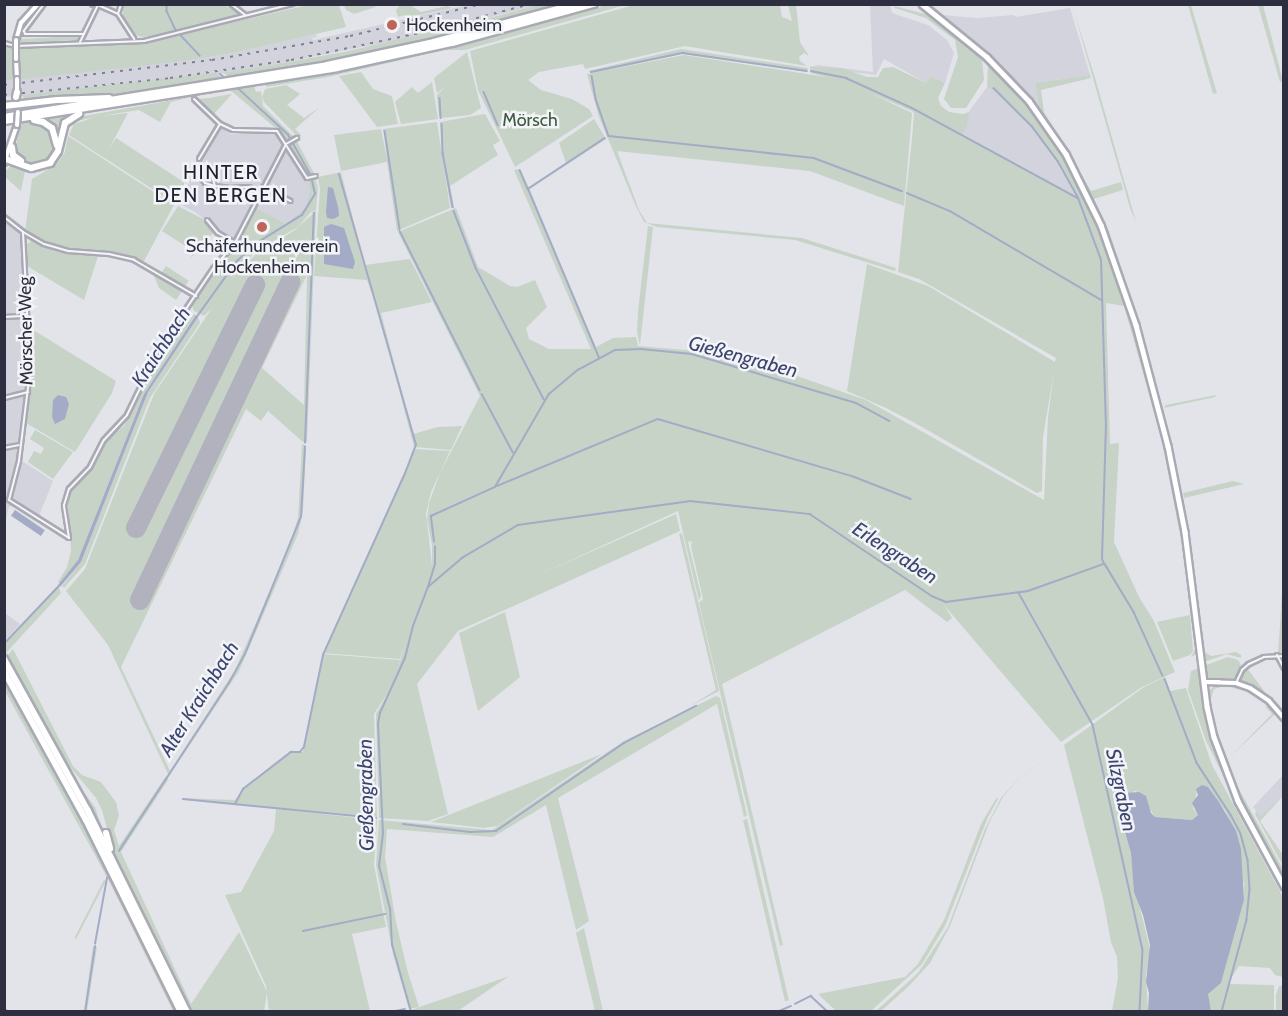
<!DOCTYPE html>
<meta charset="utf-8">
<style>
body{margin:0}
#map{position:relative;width:1288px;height:1016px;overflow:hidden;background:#e3e4ea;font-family:Cabin,sans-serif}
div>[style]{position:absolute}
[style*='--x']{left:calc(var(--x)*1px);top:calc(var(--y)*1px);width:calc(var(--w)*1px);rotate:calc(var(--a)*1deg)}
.built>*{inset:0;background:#d2d3dc}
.green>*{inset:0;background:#c6d3c6;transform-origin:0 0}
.water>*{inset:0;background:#a3abc6;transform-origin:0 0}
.stream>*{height:1.5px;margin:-0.75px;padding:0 0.75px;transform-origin:0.75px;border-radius:0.75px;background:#a3abc6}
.runway>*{height:20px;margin:-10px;padding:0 10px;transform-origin:10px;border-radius:10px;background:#b1b2be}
.roads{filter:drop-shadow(2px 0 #a9aab4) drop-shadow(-2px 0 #a9aab4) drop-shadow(0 2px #a9aab4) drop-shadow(0 -2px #a9aab4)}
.street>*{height:2px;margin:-1px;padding:0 1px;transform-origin:1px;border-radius:1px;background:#f6f6f9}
.secondary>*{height:4px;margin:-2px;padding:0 2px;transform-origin:2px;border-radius:2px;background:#fff}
.primary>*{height:4.5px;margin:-2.25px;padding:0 2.25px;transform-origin:2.25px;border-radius:2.25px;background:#fff}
.highway>*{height:6px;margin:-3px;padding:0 3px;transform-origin:3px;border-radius:3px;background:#fff}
.rail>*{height:1.5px;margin-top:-0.75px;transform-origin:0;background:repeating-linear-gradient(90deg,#7f8192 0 3px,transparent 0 9px)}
.bridges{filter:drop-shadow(2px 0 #a9aab4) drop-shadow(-2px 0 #a9aab4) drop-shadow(0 2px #a9aab4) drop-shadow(0 -2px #a9aab4)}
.secondary-bridge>*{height:4px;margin:-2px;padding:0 2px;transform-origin:2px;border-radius:2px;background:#fff}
.highway-bridge>*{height:6px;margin:-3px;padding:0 3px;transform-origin:3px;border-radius:3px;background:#fff}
.dots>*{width:16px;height:16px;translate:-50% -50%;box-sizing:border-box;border:3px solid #f3f4f7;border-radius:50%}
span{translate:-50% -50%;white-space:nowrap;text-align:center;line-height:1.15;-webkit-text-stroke:5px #f3f4f7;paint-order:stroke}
.poi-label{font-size:18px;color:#2d2f40}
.left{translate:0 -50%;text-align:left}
.park-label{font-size:18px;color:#3c5a3e}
.street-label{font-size:18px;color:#2d2f40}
.neighbourhood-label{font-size:20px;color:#1f2031;letter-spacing:1.5px}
.water-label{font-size:20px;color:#3c4570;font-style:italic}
.frame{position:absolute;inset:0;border:6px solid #2d2f40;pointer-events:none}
</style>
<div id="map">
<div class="built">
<i style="clip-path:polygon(468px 5px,538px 5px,398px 40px,229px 73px,5px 97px,4px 81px,13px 79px,185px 61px,238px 52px,316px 34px,317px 37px,312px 38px,313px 40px)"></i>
<i style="clip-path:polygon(870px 5px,890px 5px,892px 13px,928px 25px,947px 40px,954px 53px,945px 83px,931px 76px,926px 83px,884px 59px,876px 75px,809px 67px,818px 65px,873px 72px)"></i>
<i style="clip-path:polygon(1070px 8px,1090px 75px,1035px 83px,1040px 111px,1015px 79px,994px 57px,942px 15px,977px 18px,1013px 15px,1016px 17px)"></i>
<i style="clip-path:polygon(987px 87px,994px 89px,1032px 128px,1058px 163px,1077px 197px,962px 134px,967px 114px)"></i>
<i style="clip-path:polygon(219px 126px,231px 134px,275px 134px,285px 148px,289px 148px,308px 181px,310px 192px,305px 209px,298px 216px,286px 224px,253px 207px,234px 242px,195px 212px,178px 203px)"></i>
<i style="clip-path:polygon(5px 221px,20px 234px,25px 318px,27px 377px,17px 447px,22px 461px,53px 481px,37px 521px,12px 505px,9px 507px,5px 523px)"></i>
<i style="clip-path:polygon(5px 613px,20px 624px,5px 641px)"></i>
<i style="clip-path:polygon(1283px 775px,1283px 796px,1261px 817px,1253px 807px)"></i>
</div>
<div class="green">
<i style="clip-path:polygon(38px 4px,44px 5px,24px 31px,22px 39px,77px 36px,78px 40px,22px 43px,16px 40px,17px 29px)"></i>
<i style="clip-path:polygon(123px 4px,224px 5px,240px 14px,165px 34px,141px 37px,133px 33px,127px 23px,123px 16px)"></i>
<i style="clip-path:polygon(401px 4px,410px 5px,421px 12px,447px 6px,452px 8px,406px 18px,404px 15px,398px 17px,396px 10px)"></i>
<i style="clip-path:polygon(796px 4px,800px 42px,809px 56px,804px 53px,799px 57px,800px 61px,807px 66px,685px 46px,585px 69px,583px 64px,539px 72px,528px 80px,541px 90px,572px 99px,589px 109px,593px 116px,515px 167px,478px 90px,470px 51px,634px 5px,780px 5px,782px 17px,792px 21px,788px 5px)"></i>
<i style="clip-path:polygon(308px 5px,339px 5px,346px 27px,238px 52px,185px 61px,5px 81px,5px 45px,15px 47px,148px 42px)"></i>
<i style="clip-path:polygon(344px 5px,370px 5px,376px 7px,354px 14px,346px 10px)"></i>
<i style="clip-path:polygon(538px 5px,568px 5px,465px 32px,463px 25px)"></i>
<i style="clip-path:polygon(607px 5px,625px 5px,465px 50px,444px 50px,328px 77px,266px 87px,265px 84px,469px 43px)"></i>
<i style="clip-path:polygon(1188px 5px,1191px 5px,1217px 93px,1213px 94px)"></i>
<i style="clip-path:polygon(1258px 5px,1263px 5px,1283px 81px,1280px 82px)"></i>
<i style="clip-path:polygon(894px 6px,925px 14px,982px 58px,984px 80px,966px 108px,951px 108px,944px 99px,958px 57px,955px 40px,926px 18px,895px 8px)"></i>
<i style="clip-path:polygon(1073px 8px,1095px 78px,1136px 222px,1130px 208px)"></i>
<i style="clip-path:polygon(942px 15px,994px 57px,1015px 78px,1026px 94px,993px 59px,939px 16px)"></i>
<i style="clip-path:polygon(460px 25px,462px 33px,316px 65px,231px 79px,224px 73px,344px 52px)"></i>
<i style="clip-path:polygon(681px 49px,808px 68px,807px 72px,682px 54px,593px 73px,588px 71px)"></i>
<i style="clip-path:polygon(467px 52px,481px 108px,470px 115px,442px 118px,439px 116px,437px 95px,445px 87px,437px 93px,434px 78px)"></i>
<i style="clip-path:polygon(684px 55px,826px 77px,811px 73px,810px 67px,842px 68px,867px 77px,878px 77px,883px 68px,893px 67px,926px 83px,931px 76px,945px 83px,938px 98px,941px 106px,949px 112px,963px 114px,969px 112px,967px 126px,962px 134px,1076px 196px,1058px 163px,1032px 128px,994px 90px,987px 87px,988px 65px,990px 63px,1030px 105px,1060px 148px,1084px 193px,1100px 227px,1140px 347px,1173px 477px,1187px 557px,1198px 653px,1191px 657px,1195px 649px,1185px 561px,1161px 436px,1124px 306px,1106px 303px,1110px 444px,1119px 443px,1114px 542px,1139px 597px,1154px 621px,1175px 672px,1142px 687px,1061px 742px,944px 605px,952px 618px,947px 622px,905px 590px,722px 684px,783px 945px,780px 946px,699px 603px,703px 599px,691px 546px,692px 541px,688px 542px,701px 595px,699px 601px,678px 511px,532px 578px,676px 514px,680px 531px,458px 631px,417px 684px,448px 814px,428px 821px,379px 818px,376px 714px,389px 691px,374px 714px,377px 818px,179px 798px,235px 800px,243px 789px,290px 751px,303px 752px,323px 654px,400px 660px,397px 672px,407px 637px,400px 659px,323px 653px,415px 449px,450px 451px,431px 492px,426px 514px,432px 565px,432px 545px,427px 520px,429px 503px,440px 473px,480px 396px,398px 232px,456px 208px,478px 267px,510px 286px,517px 287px,535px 280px,547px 307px,526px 328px,529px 339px,549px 349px,591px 349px,514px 170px,520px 169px,529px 188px,566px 163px,559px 143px,594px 119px,606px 139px,529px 189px,596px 347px,613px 338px,636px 337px,638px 346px,686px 350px,794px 375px,866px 400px,1044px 500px,1048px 417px,1054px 371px,1043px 437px,1042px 491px,1037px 493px,915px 423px,886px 408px,847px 391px,867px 264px,928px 286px,1055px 362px,1056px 358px,952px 298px,919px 279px,898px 272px,912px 139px,914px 113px,912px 111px,868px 92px,912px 113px,904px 206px,810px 171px,617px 151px,639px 210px,647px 223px,802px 238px,896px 268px,895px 271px,795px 240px,657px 227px,644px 222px,635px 204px,599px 117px,587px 74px)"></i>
<i style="clip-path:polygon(361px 72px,373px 89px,392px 96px,398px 124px,377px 127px,339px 76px)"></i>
<i style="clip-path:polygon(216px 73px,223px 79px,123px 96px,26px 101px,22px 95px)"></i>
<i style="clip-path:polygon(1090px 75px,1091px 78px,1041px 90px,1044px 112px,1091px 191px,1121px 182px,1123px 190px,1094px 199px,1109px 231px,1139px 322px,1167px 426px,1195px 573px,1205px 652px,1211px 656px,1236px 652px,1241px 655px,1241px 658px,1227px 654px,1204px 662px,1189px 551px,1143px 344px,1098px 213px,1074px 163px,1040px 111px,1035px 83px)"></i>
<i style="clip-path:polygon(432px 82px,438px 119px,401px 124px,395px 102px,412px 87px,418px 93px)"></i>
<i style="clip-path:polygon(286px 85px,300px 94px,287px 105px,304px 118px,320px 107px,295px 129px,301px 135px,307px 135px,296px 135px,264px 102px,262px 97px,265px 89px)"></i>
<i style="clip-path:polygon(254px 86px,256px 92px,261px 91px,263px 106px,294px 137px,285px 140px,279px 131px,230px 90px)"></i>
<i style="clip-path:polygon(232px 94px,214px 114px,199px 99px,208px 98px)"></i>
<i style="clip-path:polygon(201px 95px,171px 102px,160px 122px,139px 110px,100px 116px,128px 113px,104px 158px,69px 135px,74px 124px,95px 117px,77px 121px,68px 129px,57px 160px,40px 172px,25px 171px,21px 191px,5px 177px,5px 171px,12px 165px,37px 170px,54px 162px,65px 127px,73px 118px)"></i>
<i style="clip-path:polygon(100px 100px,23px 112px,22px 107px,35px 104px)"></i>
<i style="clip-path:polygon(485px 114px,500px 141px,493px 145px,498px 155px,450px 186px,454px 207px,451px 208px,443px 162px,440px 122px)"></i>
<i style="clip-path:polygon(71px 115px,62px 126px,57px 151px,49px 162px,41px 166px,33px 167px,12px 160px,35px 166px,49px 161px,57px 150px,58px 139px,53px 128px,42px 120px)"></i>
<i style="clip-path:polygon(38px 122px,51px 129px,55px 148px,46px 160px,33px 163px,21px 160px,14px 152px,22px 123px)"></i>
<i style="clip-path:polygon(437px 122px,450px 208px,397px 231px,387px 162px,341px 171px,334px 135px,381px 129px,387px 159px,383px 129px)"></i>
<i style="clip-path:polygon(68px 136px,174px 205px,144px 261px,111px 253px,61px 248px,25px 232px,32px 179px,57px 164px,65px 152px)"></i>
<i style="left:116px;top:138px;width:83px;height:23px;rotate:33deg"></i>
<i style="clip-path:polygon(296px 140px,315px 175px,314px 176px,308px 178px,306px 175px,288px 145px)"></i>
<i style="clip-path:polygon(341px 172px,365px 265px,410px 259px,432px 302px,381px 313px,413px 434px,438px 427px,462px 426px,451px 450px,414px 447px,379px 313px,367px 280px,314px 276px,320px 189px,318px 177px)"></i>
<i style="clip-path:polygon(evenodd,315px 178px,318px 188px,316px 210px,311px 212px,298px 227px,256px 251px,230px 281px,257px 253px,295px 230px,316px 211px,307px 442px,303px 442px,268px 411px,261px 421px,246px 409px,121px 667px,170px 771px,235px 670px,287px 552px,298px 518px,302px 444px,306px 446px,303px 511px,298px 534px,239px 671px,169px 776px,108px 645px,66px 591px,85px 569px,154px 394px,212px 308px,204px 316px,194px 311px,192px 306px,205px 283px,214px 269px,216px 271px,230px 254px,228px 252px,236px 244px,254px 207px,286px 224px,305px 209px,310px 192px,308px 180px,315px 178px,307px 275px,304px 405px,262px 368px,307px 275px)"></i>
<i style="clip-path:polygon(178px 206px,203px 219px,215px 231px,191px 258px,193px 251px,162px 231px)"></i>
<i style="clip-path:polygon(648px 226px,653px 227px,640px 345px,637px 332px,638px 311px)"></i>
<i style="clip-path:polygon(31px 241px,58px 252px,98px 256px,84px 300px,27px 266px,25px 246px)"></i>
<i style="left:166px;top:266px;width:27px;height:8px;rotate:33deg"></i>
<i style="clip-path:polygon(153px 273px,182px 291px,176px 300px,159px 288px)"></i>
<i style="clip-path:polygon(194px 314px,196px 315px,144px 394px,78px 560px,60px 583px,58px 582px,67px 567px,71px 551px,67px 497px,96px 463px,107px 439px,124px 426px,160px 351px,177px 327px,187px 322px)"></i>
<i style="clip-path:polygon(198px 317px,200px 323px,150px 398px,85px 564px,64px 588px,62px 586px,81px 562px,148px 392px)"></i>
<i style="clip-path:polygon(30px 328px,116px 381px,112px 393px,75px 452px,26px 423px,32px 379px)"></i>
<i style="clip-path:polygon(1216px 395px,1215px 397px,1164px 408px,1166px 405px)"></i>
<i style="clip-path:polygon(35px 430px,73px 452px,53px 479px,28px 462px,34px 451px,41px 454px,44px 448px,30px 439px)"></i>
<i style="clip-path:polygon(1233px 481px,1244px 484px,1184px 498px,1183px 493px)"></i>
<i style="clip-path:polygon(682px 533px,719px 691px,690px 706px,716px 690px,679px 534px)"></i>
<i style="clip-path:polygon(1283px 575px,1283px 654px,1278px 654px,1280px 625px)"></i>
<i style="clip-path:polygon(58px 585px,61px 593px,5px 654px,5px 641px)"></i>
<i style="clip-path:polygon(505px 612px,520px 677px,478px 711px,459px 633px)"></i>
<i style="clip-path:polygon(1190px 615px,1193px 651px,1190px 655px,1173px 661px,1157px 622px)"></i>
<i style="clip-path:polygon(13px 649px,73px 766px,82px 775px,101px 782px,116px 802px,119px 815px,114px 830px,119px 846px,166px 776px,168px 780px,121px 852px,191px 1004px,239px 932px,267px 992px,264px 1011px,190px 1011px,113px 851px,102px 810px,96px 798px,66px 762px,7px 656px)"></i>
<i style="clip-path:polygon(1228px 657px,1238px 660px,1241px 665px,1234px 679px,1206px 678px,1204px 666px)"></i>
<i style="clip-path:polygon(1199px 668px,1210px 732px,1224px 775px,1283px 895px,1206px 741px,1188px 690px,1191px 671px)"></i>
<i style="clip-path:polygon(1247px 668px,1264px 691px,1271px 700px,1241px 682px,1239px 678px)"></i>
<i style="clip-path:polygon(1165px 677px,1170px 691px,1186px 688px,1212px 765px,1283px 897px,1283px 977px,1275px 975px,1270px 968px,1239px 966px,1230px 980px,1230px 984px,1274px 985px,1274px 1011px,1211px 1011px,1207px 999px,1208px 994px,1221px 983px,1244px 900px,1244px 884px,1226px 812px,1208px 787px,1197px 791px,1193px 808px,1198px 815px,1192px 820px,1155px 817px,1139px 792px,1134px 791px,1116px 805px,1131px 853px,1134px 884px,1151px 953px,1146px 974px,1148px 1011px,1112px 1011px,1118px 978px,1117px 957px,1111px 942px,1103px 898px,1064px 745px,1144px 687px)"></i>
<i style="clip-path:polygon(4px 678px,81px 819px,177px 1011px,173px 1011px,108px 879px,5px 691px)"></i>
<i style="clip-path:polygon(1217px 684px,1245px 688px,1269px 704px,1245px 691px,1225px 686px,1214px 689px,1210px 701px,1214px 725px,1230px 773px,1283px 869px,1283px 883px,1238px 799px,1218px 748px,1209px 706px,1210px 690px)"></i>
<i style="clip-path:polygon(716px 696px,720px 698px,747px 815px,744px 817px,717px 704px,558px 798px,589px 921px,576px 930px,546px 805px,493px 837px,387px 829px,385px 857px,396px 922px,408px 973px,419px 1007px,409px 1009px,393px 954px,376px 865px,379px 820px,492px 830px,624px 741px)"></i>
<i style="clip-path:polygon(1265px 706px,1274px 708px,1283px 721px,1276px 713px,1229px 758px,1272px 714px)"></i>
<i style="clip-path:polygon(1063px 746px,1020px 777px,1003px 797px,990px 821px,950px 926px,930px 963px,909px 986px,881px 1011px,876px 1011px,918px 973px,948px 927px,985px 829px,1001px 798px,1019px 778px)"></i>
<i style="clip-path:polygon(602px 754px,497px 826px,484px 828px,431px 822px)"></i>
<i style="clip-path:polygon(74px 779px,95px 807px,106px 840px,95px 817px)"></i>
<i style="clip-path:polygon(1283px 796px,1260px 821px,1264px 827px,1283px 855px,1283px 866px,1255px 814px,1256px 811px,1261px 816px)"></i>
<i style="clip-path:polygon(997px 797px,998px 799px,988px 817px,945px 926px,922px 964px,871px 1011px,836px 1011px,818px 994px,905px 977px,918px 964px,944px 920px,981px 824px)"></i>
<i style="clip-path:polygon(276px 809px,377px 820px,374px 865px,386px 927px,352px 934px,370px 1011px,269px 1011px,266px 986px,225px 895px,241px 892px,274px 831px)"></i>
<i style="left:747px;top:819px;width:186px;height:4px;rotate:77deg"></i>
<i style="left:104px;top:880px;width:2px;height:65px;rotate:27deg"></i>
<i style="clip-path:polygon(584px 928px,603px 1011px,595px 1011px,576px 933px)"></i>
<i style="clip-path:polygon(93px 946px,97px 947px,93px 972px,87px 1011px,84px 1011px)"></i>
<i style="clip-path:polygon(509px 976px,458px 1011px,408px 1011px,501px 979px)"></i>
<i style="clip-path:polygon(1279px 986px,1283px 986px,1283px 1011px,1276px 1011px,1276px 995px)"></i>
</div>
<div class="water">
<i style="clip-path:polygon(328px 187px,333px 188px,338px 207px,339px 216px,333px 219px,327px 218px,326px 212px)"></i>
<i style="clip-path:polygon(331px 224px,344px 228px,355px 262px,353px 269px,324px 264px,324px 227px)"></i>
<i style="clip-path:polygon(196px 315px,198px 317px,148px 392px,81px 562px,60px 587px,58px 585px,78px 560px,144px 394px)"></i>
<i style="clip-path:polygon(58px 395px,66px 397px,69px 404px,65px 419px,55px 424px,52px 417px,53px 400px)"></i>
<i style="left:15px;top:510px;width:36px;height:7px;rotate:34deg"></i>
<i style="clip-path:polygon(1202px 785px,1208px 787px,1219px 802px,1236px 831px,1241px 849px,1244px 900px,1221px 983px,1208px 994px,1211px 1011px,1148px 1011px,1149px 993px,1146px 982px,1150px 945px,1143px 915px,1134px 892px,1131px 853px,1116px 802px,1124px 793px,1139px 792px,1146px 796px,1151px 813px,1155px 817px,1192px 820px,1198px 815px,1192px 803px,1198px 795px,1196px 789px)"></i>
</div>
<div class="stream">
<i style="--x:167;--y:4;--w:7;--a:90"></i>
<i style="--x:167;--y:11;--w:21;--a:65"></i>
<i style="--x:176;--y:30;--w:35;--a:47"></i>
<i style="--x:811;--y:71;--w:36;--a:11"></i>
<i style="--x:846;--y:78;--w:72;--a:24.4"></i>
<i style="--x:912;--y:108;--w:189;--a:28.5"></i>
<i style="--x:591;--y:72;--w:94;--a:-11.7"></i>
<i style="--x:683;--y:53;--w:125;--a:8.3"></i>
<i style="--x:220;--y:74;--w:9;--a:36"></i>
<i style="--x:592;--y:76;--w:23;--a:80"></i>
<i style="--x:596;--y:99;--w:39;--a:71"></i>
<i style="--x:609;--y:136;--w:206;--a:6.1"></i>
<i style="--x:814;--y:158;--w:94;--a:20.6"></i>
<i style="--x:484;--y:92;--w:36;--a:67"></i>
<i style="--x:440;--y:98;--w:20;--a:87"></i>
<i style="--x:442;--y:124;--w:29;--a:88"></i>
<i style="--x:443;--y:153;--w:55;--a:79.5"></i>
<i style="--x:385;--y:131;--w:99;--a:81.3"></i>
<i style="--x:520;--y:170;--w:21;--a:67"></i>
<i style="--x:907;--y:193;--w:47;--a:22.7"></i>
<i style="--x:950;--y:211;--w:176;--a:30.4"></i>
<i style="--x:454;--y:211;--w:61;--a:68.9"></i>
<i style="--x:476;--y:268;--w:148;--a:62.6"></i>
<i style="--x:400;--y:231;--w:178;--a:63.3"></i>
<i style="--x:196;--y:318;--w:70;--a:-54.3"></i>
<i style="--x:237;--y:261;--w:27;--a:-42"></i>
<i style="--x:257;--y:243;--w:53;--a:-31.9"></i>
<i style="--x:302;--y:215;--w:25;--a:-58"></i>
<i style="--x:315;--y:194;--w:18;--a:-103"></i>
<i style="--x:311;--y:176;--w:47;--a:-119.3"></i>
<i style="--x:288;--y:135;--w:72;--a:-137.2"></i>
<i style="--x:599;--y:358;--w:183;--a:-112.8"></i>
<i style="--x:528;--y:189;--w:92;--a:-33.5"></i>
<i style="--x:482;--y:394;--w:66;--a:61.9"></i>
<i style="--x:305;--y:443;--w:230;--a:-87.8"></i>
<i style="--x:497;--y:486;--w:174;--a:-22.6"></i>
<i style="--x:658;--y:419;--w:202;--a:16.4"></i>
<i style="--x:852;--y:476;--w:63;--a:21.3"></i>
<i style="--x:434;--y:542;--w:26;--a:-97"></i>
<i style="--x:431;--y:516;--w:70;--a:-24.4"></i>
<i style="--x:495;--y:487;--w:108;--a:-59.9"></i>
<i style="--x:549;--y:394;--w:38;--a:-40"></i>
<i style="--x:578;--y:370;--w:42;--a:-28.4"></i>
<i style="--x:615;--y:350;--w:26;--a:-2"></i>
<i style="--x:641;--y:349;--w:51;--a:5.6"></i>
<i style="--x:692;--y:354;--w:171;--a:16.6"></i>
<i style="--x:856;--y:403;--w:38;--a:28"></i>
<i style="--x:1105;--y:564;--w:56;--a:58.9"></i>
<i style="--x:1134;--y:612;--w:70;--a:65.6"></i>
<i style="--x:428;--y:587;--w:45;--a:-40.5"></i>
<i style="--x:462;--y:558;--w:65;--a:-30.5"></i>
<i style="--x:518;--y:525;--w:174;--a:-7.9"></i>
<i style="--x:690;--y:501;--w:121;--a:6.2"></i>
<i style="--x:810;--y:514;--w:147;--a:33.9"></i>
<i style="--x:932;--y:596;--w:15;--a:23"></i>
<i style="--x:946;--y:602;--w:83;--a:-7.6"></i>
<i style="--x:1028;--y:591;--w:81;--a:-19.6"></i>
<i style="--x:1104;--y:564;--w:5;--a:-112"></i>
<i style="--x:1102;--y:559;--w:131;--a:-88.3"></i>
<i style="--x:1106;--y:428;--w:168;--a:-91.7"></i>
<i style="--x:1101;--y:260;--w:66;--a:-110.4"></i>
<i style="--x:1078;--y:198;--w:41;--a:-119.1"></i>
<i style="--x:1058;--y:162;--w:44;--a:-126.6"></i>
<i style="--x:1032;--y:127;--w:54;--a:-135"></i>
<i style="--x:1019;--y:593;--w:151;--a:60.7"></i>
<i style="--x:1093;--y:725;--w:230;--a:77.5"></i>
<i style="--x:1143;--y:950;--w:62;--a:92.8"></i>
<i style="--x:4;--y:644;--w:79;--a:-46.5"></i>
<i style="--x:1165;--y:679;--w:90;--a:69.1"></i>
<i style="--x:1197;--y:763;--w:62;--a:56.8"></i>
<i style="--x:1231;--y:815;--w:21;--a:62"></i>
<i style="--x:1241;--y:834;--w:27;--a:75"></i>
<i style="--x:1248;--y:860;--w:30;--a:86"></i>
<i style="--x:1250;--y:890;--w:30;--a:96"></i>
<i style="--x:1247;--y:920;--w:95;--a:105.2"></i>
<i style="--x:183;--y:799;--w:194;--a:5.6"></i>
<i style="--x:235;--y:804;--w:17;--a:-62"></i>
<i style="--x:243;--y:789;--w:61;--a:-37.6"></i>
<i style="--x:291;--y:752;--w:9;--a:0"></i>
<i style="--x:300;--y:752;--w:6;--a:-51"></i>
<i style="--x:304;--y:747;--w:94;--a:-78.3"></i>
<i style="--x:323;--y:655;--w:196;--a:-65.7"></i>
<i style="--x:404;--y:476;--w:33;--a:-69"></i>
<i style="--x:416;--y:445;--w:281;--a:-105.9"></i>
<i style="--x:403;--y:824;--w:67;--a:6.8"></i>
<i style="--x:470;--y:832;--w:26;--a:-2"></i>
<i style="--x:496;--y:831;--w:155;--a:-34.5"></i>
<i style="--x:624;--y:743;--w:81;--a:-27.2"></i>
<i style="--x:119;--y:851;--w:201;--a:-56.8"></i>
<i style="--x:229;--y:683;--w:33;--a:-61"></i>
<i style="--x:245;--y:654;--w:148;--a:-67.8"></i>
<i style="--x:301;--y:517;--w:70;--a:-86.7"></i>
<i style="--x:303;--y:931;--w:84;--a:-11.7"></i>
<i style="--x:95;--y:944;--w:67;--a:-79.7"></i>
<i style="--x:795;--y:1004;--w:18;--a:-27"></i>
<i style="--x:811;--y:996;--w:21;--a:43"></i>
<i style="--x:4;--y:1008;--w:6;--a:39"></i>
<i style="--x:85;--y:1012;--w:66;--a:-81.3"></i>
<i style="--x:391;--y:1012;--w:14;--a:-12"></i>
<i style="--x:411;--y:1012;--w:70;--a:-105.8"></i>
<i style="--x:392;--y:945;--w:36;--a:-93"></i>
<i style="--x:390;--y:909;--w:44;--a:-104.3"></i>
<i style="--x:379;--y:866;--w:32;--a:-83"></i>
<i style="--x:383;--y:834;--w:110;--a:-92.6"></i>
<i style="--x:378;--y:724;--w:11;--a:-80"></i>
<i style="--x:380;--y:713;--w:60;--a:-65.6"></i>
<i style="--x:405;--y:658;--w:33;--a:-76"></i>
<i style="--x:413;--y:626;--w:42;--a:-69"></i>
<i style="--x:428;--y:587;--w:24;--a:-73"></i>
<i style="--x:435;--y:564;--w:17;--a:-90"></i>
<i style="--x:777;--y:1012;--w:15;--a:-23"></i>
</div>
<div class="runway">
<i style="--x:136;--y:528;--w:271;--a:-63.9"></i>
<i style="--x:140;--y:600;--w:352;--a:-64.7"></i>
</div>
<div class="roads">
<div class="street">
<i style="--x:44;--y:4;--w:34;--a:127"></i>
<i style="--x:24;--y:31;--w:3;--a:72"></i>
<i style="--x:25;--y:34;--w:59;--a:0"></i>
<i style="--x:231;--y:4;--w:18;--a:38"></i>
<i style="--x:118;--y:14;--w:10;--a:-73"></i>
<i style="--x:80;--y:42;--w:41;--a:-64.1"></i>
<i style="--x:98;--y:5;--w:22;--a:24"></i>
<i style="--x:118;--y:14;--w:30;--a:57"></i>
<i style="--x:4;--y:43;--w:11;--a:15"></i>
<i style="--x:15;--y:46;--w:129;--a:-2.2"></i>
<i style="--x:144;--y:41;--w:153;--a:-14"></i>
<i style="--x:194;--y:99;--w:36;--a:44"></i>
<i style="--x:220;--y:124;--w:14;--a:25"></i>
<i style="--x:233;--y:130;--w:44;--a:1.3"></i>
<i style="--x:277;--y:131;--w:56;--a:57.4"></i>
<i style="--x:307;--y:178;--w:9;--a:-13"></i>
<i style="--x:199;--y:159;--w:41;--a:-59"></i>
<i style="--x:215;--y:186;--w:10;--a:-107"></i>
<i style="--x:212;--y:176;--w:9;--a:-153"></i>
<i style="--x:204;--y:172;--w:7;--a:106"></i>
<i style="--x:202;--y:179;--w:5;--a:53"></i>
<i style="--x:205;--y:183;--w:10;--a:17"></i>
<i style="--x:215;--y:186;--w:15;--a:8"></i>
<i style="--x:230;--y:188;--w:19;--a:-3"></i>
<i style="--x:249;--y:187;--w:12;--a:35"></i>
<i style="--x:263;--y:187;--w:31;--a:27"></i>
<i style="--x:4;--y:217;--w:24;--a:38"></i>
<i style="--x:23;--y:232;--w:24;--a:30"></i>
<i style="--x:44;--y:244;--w:26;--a:16"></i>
<i style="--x:69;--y:251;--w:40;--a:4.3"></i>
<i style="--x:109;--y:254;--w:26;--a:13"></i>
<i style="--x:134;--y:260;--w:72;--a:30.1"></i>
<i style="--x:207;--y:220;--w:17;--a:50"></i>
<i style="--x:218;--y:233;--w:20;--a:30"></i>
<i style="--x:23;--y:232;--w:139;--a:87.1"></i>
<i style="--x:30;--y:371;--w:91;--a:97"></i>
<i style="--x:19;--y:461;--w:40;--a:104.4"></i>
<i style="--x:9;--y:500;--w:71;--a:32.3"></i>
<i style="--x:4;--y:317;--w:22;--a:-3"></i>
<i style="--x:4;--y:398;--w:25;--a:-14"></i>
<i style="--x:4;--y:448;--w:15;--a:-11"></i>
<i style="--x:69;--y:538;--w:33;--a:-99"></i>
<i style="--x:64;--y:505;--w:17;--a:-73"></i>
<i style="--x:69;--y:489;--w:30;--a:-46"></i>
<i style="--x:90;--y:467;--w:30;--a:-63"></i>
<i style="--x:104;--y:440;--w:34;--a:-47"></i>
<i style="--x:127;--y:415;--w:73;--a:-64.1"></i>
<i style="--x:159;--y:349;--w:97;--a:-56"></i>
<i style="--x:213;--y:269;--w:34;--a:-50"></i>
<i style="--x:235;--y:243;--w:111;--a:-62.7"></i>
<i style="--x:286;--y:144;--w:13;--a:-29"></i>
<i style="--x:1277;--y:655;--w:15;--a:62"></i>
<i style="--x:1236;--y:683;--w:14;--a:-65"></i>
<i style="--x:1242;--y:670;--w:9;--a:-41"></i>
<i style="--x:1249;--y:664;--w:17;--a:-25"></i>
<i style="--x:1264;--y:657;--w:20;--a:-3"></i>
</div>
<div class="secondary">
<i style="--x:93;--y:4;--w:6;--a:0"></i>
<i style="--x:16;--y:40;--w:18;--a:-74"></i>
<i style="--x:21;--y:23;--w:25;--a:-48"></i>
<i style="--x:16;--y:59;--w:20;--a:87"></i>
<i style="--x:4;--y:163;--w:40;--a:-71.1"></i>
<i style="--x:1204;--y:682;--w:32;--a:2"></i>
<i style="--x:1236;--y:683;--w:15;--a:20"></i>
<i style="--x:1250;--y:688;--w:23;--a:34"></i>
<i style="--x:1269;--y:701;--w:23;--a:49"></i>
<i style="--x:1204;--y:682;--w:15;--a:0"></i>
</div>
<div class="primary">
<i style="--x:922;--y:4;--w:84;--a:39.2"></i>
<i style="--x:987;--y:57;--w:61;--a:46.3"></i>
<i style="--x:1029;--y:101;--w:65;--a:55.1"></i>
<i style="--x:1066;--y:154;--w:79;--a:63.8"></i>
<i style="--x:1101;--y:225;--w:106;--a:70.7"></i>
<i style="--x:1136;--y:325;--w:125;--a:75.2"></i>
<i style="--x:1168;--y:446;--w:88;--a:78.8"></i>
<i style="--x:1185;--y:532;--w:176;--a:82.8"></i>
<i style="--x:1207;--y:707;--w:31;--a:77"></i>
<i style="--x:1214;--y:737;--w:68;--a:69.4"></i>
<i style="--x:1238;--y:801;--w:97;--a:61.6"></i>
</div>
<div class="highway">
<i style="--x:4;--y:106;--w:53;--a:-6.5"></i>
<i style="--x:57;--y:100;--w:52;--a:-2.2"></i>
<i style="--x:4;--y:117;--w:327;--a:-9.1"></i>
<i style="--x:327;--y:65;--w:105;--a:-12.1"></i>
<i style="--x:430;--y:43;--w:152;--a:-14.9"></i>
<i style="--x:34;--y:120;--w:9;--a:13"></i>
<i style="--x:43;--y:122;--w:11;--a:34"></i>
<i style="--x:52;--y:128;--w:18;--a:74"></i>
<i style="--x:4;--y:121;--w:337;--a:-9"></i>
<i style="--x:337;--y:68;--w:118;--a:-12.3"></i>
<i style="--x:452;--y:43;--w:147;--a:-15.4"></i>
<i style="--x:12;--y:147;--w:8;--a:83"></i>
<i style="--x:13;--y:155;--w:10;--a:37"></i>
<i style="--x:6;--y:159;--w:27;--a:20"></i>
<i style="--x:31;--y:168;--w:20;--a:-15"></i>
<i style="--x:50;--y:163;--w:14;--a:-56"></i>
<i style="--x:58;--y:151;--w:29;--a:-76"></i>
<i style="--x:65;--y:123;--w:17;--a:-33"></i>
<i style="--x:4;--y:659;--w:174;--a:61.1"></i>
<i style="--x:88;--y:811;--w:224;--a:63.8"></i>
<i style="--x:4;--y:671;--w:170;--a:61.2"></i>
<i style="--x:86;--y:820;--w:214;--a:63.7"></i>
<i style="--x:106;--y:833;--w:16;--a:75"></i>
</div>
</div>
<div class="rail">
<i style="--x:4;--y:85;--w:209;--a:-6.9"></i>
<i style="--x:212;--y:60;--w:140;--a:-9.9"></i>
<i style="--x:350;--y:36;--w:135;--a:-13.7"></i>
<i style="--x:4;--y:95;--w:167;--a:-5.8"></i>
<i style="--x:170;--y:78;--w:122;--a:-8.5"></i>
<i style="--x:291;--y:60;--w:136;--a:-11.9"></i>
<i style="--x:424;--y:32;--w:111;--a:-14.7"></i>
</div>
<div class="bridges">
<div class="secondary-bridge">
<i style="--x:16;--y:40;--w:19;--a:90"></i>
<i style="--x:17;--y:79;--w:12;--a:90"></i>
<i style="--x:17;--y:125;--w:13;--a:-86"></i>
</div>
<div class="highway-bridge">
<i style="--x:16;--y:97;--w:5;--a:-79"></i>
</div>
</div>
<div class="dots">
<i style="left:392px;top:25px;background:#c06358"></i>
<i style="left:262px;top:227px;background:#c06358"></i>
</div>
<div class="poi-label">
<span class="left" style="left:406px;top:25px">Hockenheim</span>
<span style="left:262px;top:257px">Schäferhundeverein<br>Hockenheim</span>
</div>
<div class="park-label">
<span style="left:530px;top:120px">Mörsch</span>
</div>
<div class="street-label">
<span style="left:26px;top:331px;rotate:-91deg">Mörscher Weg</span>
</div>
<div class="neighbourhood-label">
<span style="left:221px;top:184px">HINTER<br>DEN BERGEN</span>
</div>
<div class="water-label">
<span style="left:161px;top:347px;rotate:-57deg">Kraichbach</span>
<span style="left:743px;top:357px;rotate:15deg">Gießengraben</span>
<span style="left:895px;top:553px;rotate:33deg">Erlengraben</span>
<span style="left:199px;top:699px;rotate:-58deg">Alter Kraichbach</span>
<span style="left:1121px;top:790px;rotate:78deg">Silzgraben</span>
<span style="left:366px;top:795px;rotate:-91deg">Gießengraben</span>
</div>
<div class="frame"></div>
</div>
